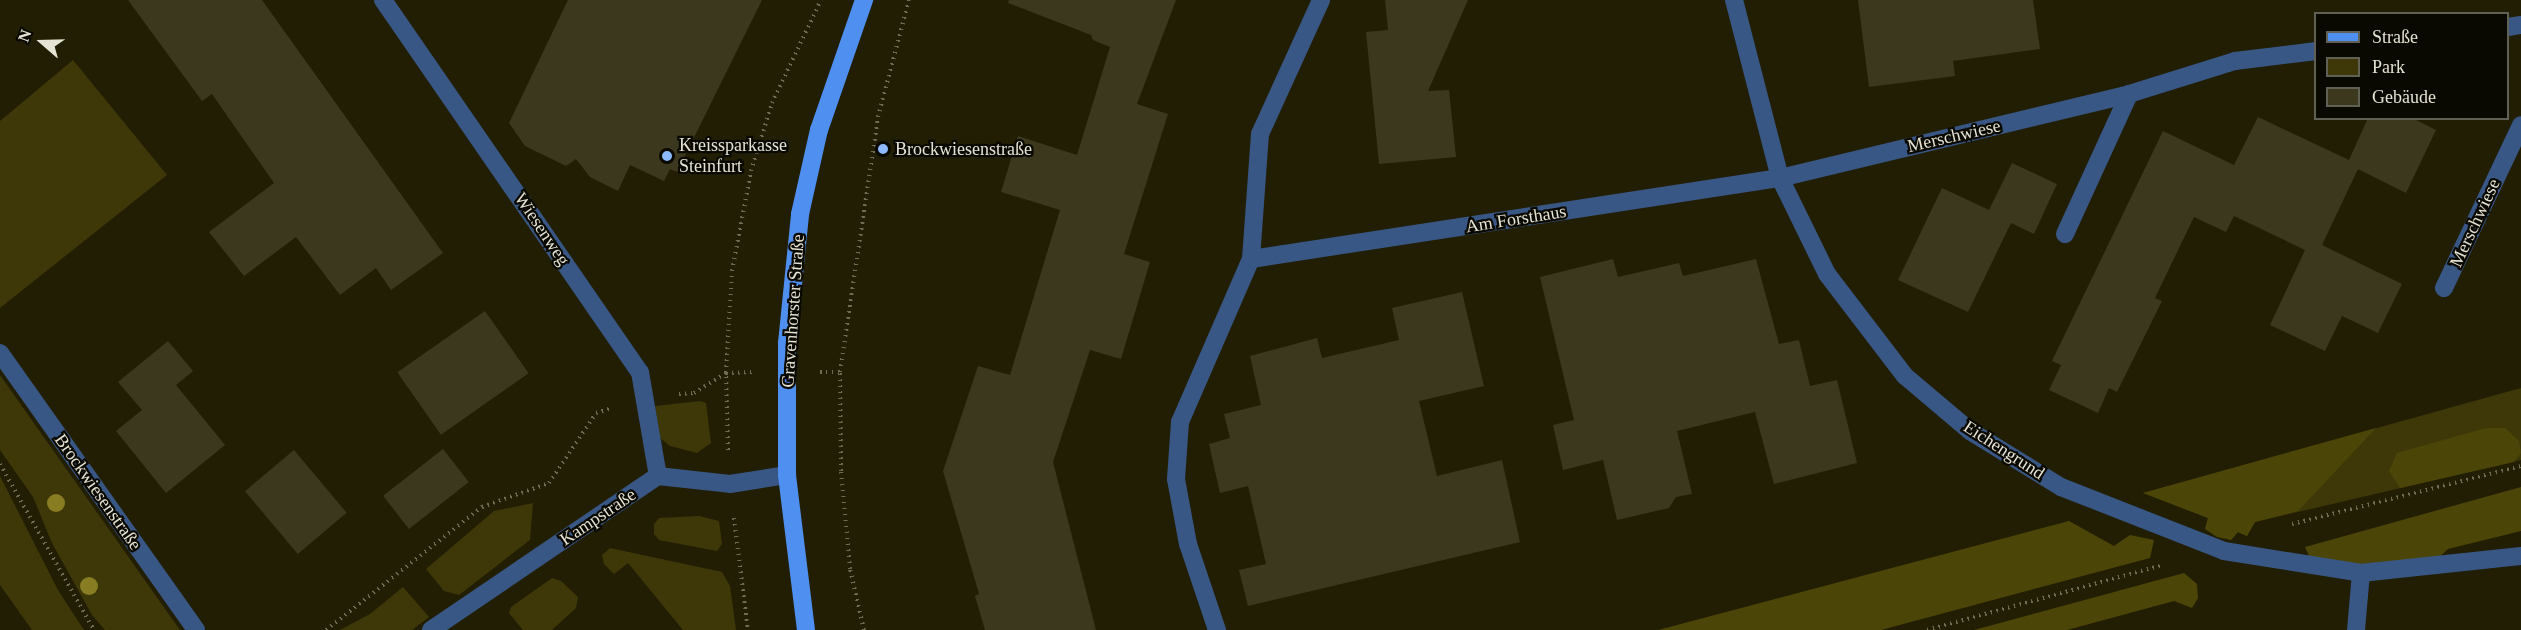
<!DOCTYPE html>
<meta charset="utf-8">
<style>
body{margin:0}
#map{position:relative;width:2521px;height:630px;overflow:hidden;background:#221e04;font-family:Georgia,serif}
div>[style]{position:absolute}
[style*='--x']{left:calc(var(--x)*1px);top:calc(var(--y)*1px);width:calc(var(--w)*1px);rotate:calc(var(--a)*1deg)}
.green>*{inset:0;background:#3e3809}
.forest>*{inset:0;background:#4c4508}
.building>*{inset:0;background:#3b381d;transform-origin:0 0}
.path>*{height:4px;margin-top:-2px;transform-origin:0;background:repeating-linear-gradient(90deg,#6f6b55 0 1.5px,transparent 0 6px)}
.minor>*{height:18px;margin:-9px;padding:0 9px;transform-origin:9px;border-radius:9px;background:#385785}
.major>*{height:18px;margin:-9px;padding:0 9px;transform-origin:9px;border-radius:9px;background:#4e8fef}
.trees>*{width:18px;height:18px;margin:-9px;border-radius:50%;background:#887d22}
.dots>*{width:16px;height:16px;translate:-50% -50%;box-sizing:border-box;border:3px solid #090801;border-radius:50%}
span{translate:-50% -50%;white-space:nowrap;text-align:center;line-height:1.15;-webkit-text-stroke:4.5px #090801;paint-order:stroke}
.street-label{font-size:18px;color:#e5e3d3}
.poi-label{font-size:18px;color:#e5e3d3}
.left{translate:0 -50%;text-align:left}
.legend{position:absolute;left:2314px;top:12px;width:195px;height:108px;box-sizing:border-box;background:#090801;border:2px solid #616055;margin:0;padding:8px 10px;list-style:none;font-size:18px;color:#e5e3d3}
.legend li{display:flex;align-items:center;gap:12px;height:30px}
.legend b{width:30px;border:2px solid #616055}
.north{position:absolute;left:12px;top:12px;width:60px;height:60px;-webkit-text-stroke:4px #090801;paint-order:stroke;rotate:290deg;font-size:16px;font-weight:700;line-height:24px;text-align:center;color:#e5e3d3}
.north::after{content:'';display:block;margin:auto;width:21px;height:27px;background:#e5e3d3;clip-path:polygon(50% 0,100% 100%,50% 72%,0 100%)}
</style>
<div id="map">
<div class="green">
<i style="clip-path:polygon(73px 60px,167px 175px,0 308px,0 121px)"></i>
<i style="clip-path:polygon(0 375px,180px 630px,105px 630px,92px 615px,52px 543px,33px 497px,0 450px)"></i>
<i style="clip-path:polygon(2521px 388px,2521px 460px,2255px 522px,2247px 536px,2238px 532px,2231px 540px,2205px 529px,2208px 518px,2143px 493px)"></i>
<i style="clip-path:polygon(700px 401px,706px 403px,711px 443px,697px 453px,670px 446px,660px 438px,655px 406px)"></i>
<i style="clip-path:polygon(0 476px,58px 590px,84px 630px,32px 630px,0 585px)"></i>
<i style="clip-path:polygon(533px 503px,530px 540px,459px 595px,444px 591px,426px 569px,494px 511px)"></i>
<i style="clip-path:polygon(699px 516px,719px 521px,722px 544px,717px 551px,659px 540px,654px 534px,654px 524px,659px 518px)"></i>
<i style="clip-path:polygon(610px 548px,722px 572px,730px 586px,736px 630px,683px 630px,628px 563px,614px 574px,604px 564px,602px 555px)"></i>
<i style="clip-path:polygon(552px 578px,561px 581px,578px 597px,576px 608px,552px 630px,523px 630px,509px 613px,511px 607px)"></i>
<i style="clip-path:polygon(403px 587px,429px 617px,412px 630px,340px 630px,370px 614px)"></i>
</div>
<div class="forest">
<i style="clip-path:polygon(2376px 428px,2298px 511px,2255px 522px,2247px 536px,2238px 532px,2231px 540px,2217px 537px,2205px 529px,2208px 518px,2143px 493px)"></i>
<i style="clip-path:polygon(2486px 428px,2505px 428px,2519px 441px,2521px 453px,2514px 462px,2400px 488px,2389px 471px,2397px 453px)"></i>
<i style="clip-path:polygon(2521px 487px,2521px 531px,2448px 549px,2434px 562px,2362px 567px,2311px 560px,2305px 547px)"></i>
<i style="clip-path:polygon(2069px 521px,2114px 546px,2130px 535px,2154px 540px,2150px 558px,1881px 630px,1658px 630px)"></i>
<i style="clip-path:polygon(2184px 573px,2197px 584px,2198px 598px,2192px 608px,2174px 601px,2067px 630px,1974px 630px)"></i>
</div>
<div class="building">
<i style="clip-path:polygon(128px 0,262px 0,443px 253px,391px 290px,376px 268px,340px 295px,296px 237px,244px 276px,209px 232px,274px 183px,212px 94px,202px 101px)"></i>
<i style="clip-path:polygon(568px 0,762px 0,677px 172px,670px 169px,664px 181px,630px 165px,618px 191px,590px 177px,576px 159px,566px 166px,525px 146px,509px 123px)"></i>
<i style="clip-path:polygon(1009px 0,1176px 0,1137px 104px,1168px 114px,1124px 254px,1150px 262px,1121px 359px,1090px 350px,1053px 462px,1096px 630px,985px 630px,975px 596px,979px 594px,943px 471px,978px 366px,1010px 375px,1060px 210px,1001px 192px,1018px 136px,1077px 155px,1110px 47px,1093px 40px,1091px 35px,1008px 3px)"></i>
<i style="clip-path:polygon(1385px 0,1468px 0,1428px 91px,1449px 90px,1456px 157px,1379px 164px,1366px 32px,1388px 30px)"></i>
<i style="clip-path:polygon(1858px 0,2033px 0,2040px 49px,1953px 61px,1955px 76px,1869px 87px)"></i>
<i style="clip-path:polygon(2258px 117px,2349px 160px,2368px 118px,2412px 118px,2436px 130px,2406px 193px,2358px 169px,2322px 245px,2402px 284px,2378px 333px,2342px 316px,2325px 351px,2270px 325px,2305px 250px,2234px 216px,2226px 232px,2194px 217px,2155px 298px,2162px 301px,2117px 392px,2109px 388px,2098px 413px,2049px 390px,2061px 365px,2052px 361px,2163px 131px,2234px 165px)"></i>
<i style="clip-path:polygon(2012px 163px,2057px 184px,2034px 234px,2011px 223px,1968px 312px,1898px 280px,1942px 188px,1989px 210px)"></i>
<i style="clip-path:polygon(1613px 259px,1618px 277px,1679px 263px,1683px 276px,1756px 259px,1779px 344px,1799px 340px,1810px 386px,1837px 380px,1857px 463px,1774px 484px,1755px 412px,1677px 431px,1692px 494px,1676px 497px,1669px 508px,1617px 520px,1603px 460px,1563px 470px,1553px 425px,1574px 420px,1540px 277px)"></i>
<i style="clip-path:polygon(1462px 292px,1484px 386px,1419px 401px,1437px 476px,1502px 460px,1520px 542px,1248px 606px,1239px 570px,1266px 564px,1248px 486px,1220px 493px,1209px 444px,1230px 438px,1224px 414px,1261px 405px,1250px 356px,1317px 338px,1322px 358px,1399px 340px,1392px 308px)"></i>
<i style="left:485px;top:311px;width:76px;height:107px;rotate:55deg"></i>
<i style="clip-path:polygon(168px 341px,193px 371px,176px 385px,225px 445px,166px 493px,116px 431px,142px 410px,118px 382px)"></i>
<i style="left:443px;top:449px;width:42px;height:76px;rotate:52deg"></i>
<i style="left:294px;top:450px;width:82px;height:64px;rotate:50deg"></i>
</div>
<div class="path">
<i style="--x:820;--y:372;--w:20;--a:0"></i>
<i style="--x:679;--y:394;--w:15;--a:-4"></i>
<i style="--x:694;--y:393;--w:38;--a:-32"></i>
<i style="--x:726;--y:373;--w:26;--a:-2"></i>
<i style="--x:728;--y:450;--w:77;--a:-91.5"></i>
<i style="--x:726;--y:373;--w:102;--a:-86.6"></i>
<i style="--x:732;--y:271;--w:102;--a:-79.2"></i>
<i style="--x:751;--y:171;--w:71;--a:-72.8"></i>
<i style="--x:772;--y:103;--w:114;--a:-64.6"></i>
<i style="--x:0;--y:464;--w:191;--a:60.5"></i>
<i style="--x:734;--y:518;--w:113;--a:82.9"></i>
<i style="--x:2292;--y:524;--w:236;--a:-14.2"></i>
<i style="--x:326;--y:630;--w:199;--a:-38.3"></i>
<i style="--x:482;--y:507;--w:71;--a:-19.7"></i>
<i style="--x:549;--y:483;--w:84;--a:-56.1"></i>
<i style="--x:596;--y:413;--w:16;--a:-18"></i>
<i style="--x:864;--y:630;--w:63;--a:-102.9"></i>
<i style="--x:850;--y:569;--w:98;--a:-95.2"></i>
<i style="--x:841;--y:471;--w:99;--a:-90.6"></i>
<i style="--x:840;--y:372;--w:258;--a:-81.5"></i>
<i style="--x:878;--y:117;--w:121;--a:-75.2"></i>
<i style="--x:1927;--y:630;--w:245;--a:-15.4"></i>
</div>
<div class="minor">
<i style="--x:383;--y:0;--w:452;--a:55.4"></i>
<i style="--x:640;--y:372;--w:106;--a:80.2"></i>
<i style="--x:1734;--y:0;--w:184;--a:75.5"></i>
<i style="--x:1780;--y:178;--w:107;--a:63.9"></i>
<i style="--x:1827;--y:274;--w:128;--a:52.6"></i>
<i style="--x:1905;--y:376;--w:85;--a:40.2"></i>
<i style="--x:1970;--y:431;--w:107;--a:31.6"></i>
<i style="--x:2061;--y:487;--w:175;--a:21.4"></i>
<i style="--x:2224;--y:551;--w:139;--a:9.1"></i>
<i style="--x:2361;--y:573;--w:161;--a:-6.1"></i>
<i style="--x:2508;--y:27;--w:13;--a:-9"></i>
<i style="--x:2065;--y:234;--w:154;--a:-65.4"></i>
<i style="--x:1251;--y:259;--w:125;--a:-85.9"></i>
<i style="--x:1260;--y:134;--w:147;--a:-65.5"></i>
<i style="--x:2444;--y:288;--w:180;--a:-64.7"></i>
<i style="--x:0;--y:353;--w:339;--a:54.7"></i>
<i style="--x:431;--y:630;--w:274;--a:-34.2"></i>
<i style="--x:658;--y:476;--w:72;--a:6.3"></i>
<i style="--x:730;--y:484;--w:58;--a:-9"></i>
<i style="--x:1217;--y:630;--w:91;--a:-108.6"></i>
<i style="--x:1188;--y:544;--w:66;--a:-100.5"></i>
<i style="--x:1176;--y:479;--w:57;--a:-86"></i>
<i style="--x:1180;--y:422;--w:178;--a:-66.5"></i>
<i style="--x:1251;--y:259;--w:535;--a:-8.71"></i>
<i style="--x:1780;--y:178;--w:359;--a:-13.5"></i>
<i style="--x:2129;--y:94;--w:111;--a:-17.3"></i>
<i style="--x:2235;--y:61;--w:82;--a:-7"></i>
<i style="--x:2356;--y:630;--w:57;--a:-85"></i>
</div>
<div class="major">
<i style="--x:806;--y:630;--w:156;--a:-97"></i>
<i style="--x:787;--y:475;--w:132;--a:-90"></i>
<i style="--x:787;--y:343;--w:130;--a:-84.2"></i>
<i style="--x:800;--y:214;--w:86;--a:-77.3"></i>
<i style="--x:819;--y:130;--w:138;--a:-70.9"></i>
</div>
<div class="trees">
<i style="left:56px;top:503px"></i>
<i style="left:89px;top:586px"></i>
</div>
<div class="dots">
<i style="left:883px;top:149px;background:#8cb9fc"></i>
<i style="left:667px;top:156px;background:#8cb9fc"></i>
</div>
<div class="street-label">
<span style="left:1954px;top:136px;rotate:-13deg">Merschwiese</span>
<span style="left:1516px;top:219px;rotate:-9deg">Am Forsthaus</span>
<span style="left:2475px;top:223px;rotate:-65deg">Merschwiese</span>
<span style="left:542px;top:229px;rotate:56deg">Wiesenweg</span>
<span style="left:793px;top:311px;rotate:-86deg">Gravenhorster Straße</span>
<span style="left:2004px;top:450px;rotate:33deg">Eichengrund</span>
<span style="left:98px;top:492px;rotate:55deg">Brockwiesenstraße</span>
<span style="left:598px;top:517px;rotate:-34deg">Kampstraße</span>
</div>
<div class="poi-label">
<span class="left" style="left:679px;top:156px">Kreissparkasse<br>Steinfurt</span>
<span class="left" style="left:895px;top:149px">Brockwiesenstraße</span>
</div>
<ul class="legend">
<li><b style="height:8px;background:#4e8fef"></b>Straße</li>
<li><b style="height:16px;background:#3e3809"></b>Park</li>
<li><b style="height:16px;background:#3b381d"></b>Gebäude</li>
</ul>
<div class="north">N</div>
</div>
